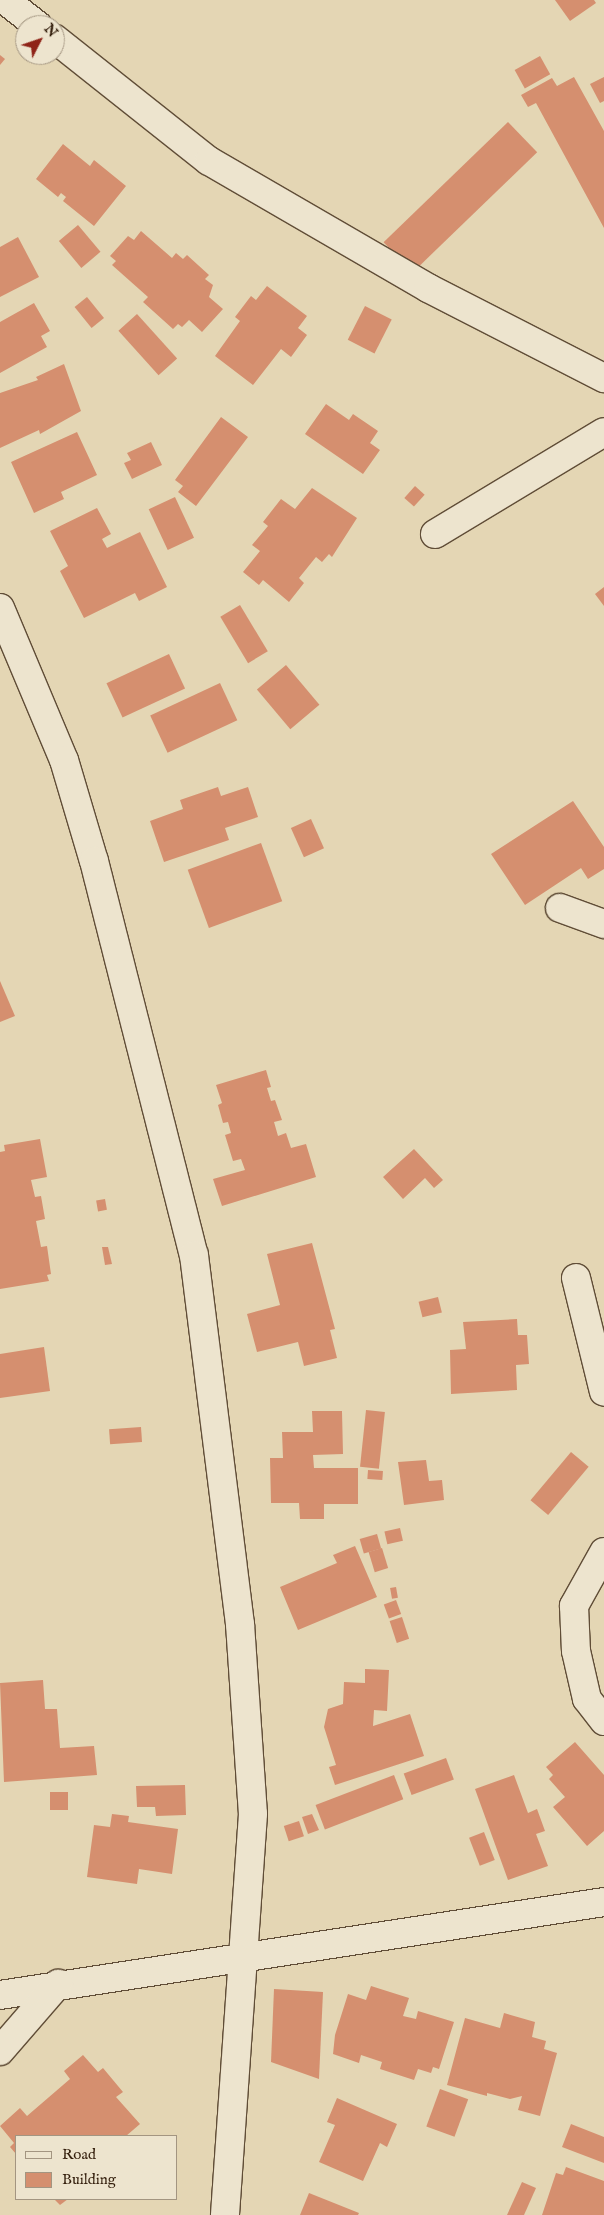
<!DOCTYPE html>
<style>
body{margin:0}
#map{position:relative;width:604px;height:2215px;overflow:hidden;background:#e4d6b4;font-family:"IM FELL English",serif}
div>[style]{position:absolute}
[style*='--x']{left:calc(var(--x)*1px);top:calc(var(--y)*1px);width:calc(var(--w)*1px);rotate:calc(var(--a)*1deg)}
.building>*{inset:0;background:#d58f6f;transform-origin:0 0}
.roads{filter:drop-shadow(1px 0 #604d37) drop-shadow(-1px 0 #604d37) drop-shadow(0 1px #604d37) drop-shadow(0 -1px #604d37)}
.minor>*{height:28px;margin:-14px;padding:0 14px;transform-origin:14px;border-radius:14px;background:#ede4ce}
span{translate:-50% -50%;white-space:nowrap;text-align:center;line-height:1.15;-webkit-text-stroke:4px #ede4ce;paint-order:stroke}
.legend{position:absolute;left:15px;top:2135px;width:162px;height:65px;box-sizing:border-box;background:#ede4ce;border:1px solid #a39581;margin:0;padding:6px 9px;list-style:none;font-size:15px;color:#341f0d}
.legend li{display:flex;align-items:center;gap:10px;height:25px}
.legend b{width:25px;border:1px solid #a39581}
.north{position:absolute;left:15px;top:15px;width:50px;height:50px;box-sizing:border-box;background:#ede4ce;border:1px solid #a39581;border-radius:50%;rotate:49deg;font-size:14px;font-weight:700;line-height:20px;text-align:center;color:#341f0d}
.north::after{content:'';display:block;margin:auto;width:18px;height:22px;background:#8f2418;clip-path:polygon(50% 0,100% 100%,50% 72%,0 100%)}
</style>
<div id="map">
<div class="building">
<i style="clip-path:polygon(555px 0,594px 0,596px 3px,570px 21px)"></i>
<i style="clip-path:polygon(0 55px,5px 59px,0 65px)"></i>
<i style="left:540px;top:56px;width:21px;height:29px;rotate:61deg"></i>
<i style="clip-path:polygon(574px 77px,604px 131px,604px 228px,536px 103px,528px 107px,521px 95px,552px 78px,557px 86px)"></i>
<i style="clip-path:polygon(604px 77px,604px 101px,600px 103px,590px 84px)"></i>
<i style="left:508px;top:122px;width:42px;height:173px;rotate:46deg"></i>
<i style="clip-path:polygon(63px 144px,90px 166px,94px 160px,126px 186px,94px 226px,63px 201px,66px 197px,61px 193px,58px 197px,36px 179px)"></i>
<i style="left:78px;top:225px;width:35px;height:25px;rotate:50deg"></i>
<i style="clip-path:polygon(141px 231px,172px 258px,176px 253px,183px 259px,187px 255px,209px 275px,205px 279px,213px 285px,209px 297px,223px 309px,202px 332px,189px 320px,182px 327px,178px 324px,173px 329px,143px 302px,148px 297px,112px 265px,116px 261px,110px 256px,128px 236px,134px 240px)"></i>
<i style="clip-path:polygon(18px 237px,39px 277px,0 297px,0 247px)"></i>
<i style="clip-path:polygon(267px 286px,307px 316px,298px 328px,307px 335px,291px 357px,281px 349px,253px 385px,215px 356px,240px 321px,235px 317px,251px 296px,256px 300px)"></i>
<i style="left:87px;top:297px;width:27px;height:16px;rotate:51deg"></i>
<i style="clip-path:polygon(34px 303px,50px 331px,41px 336px,47px 347px,0 373px,0 322px)"></i>
<i style="left:365px;top:306px;width:30px;height:38px;rotate:27deg"></i>
<i style="left:137px;top:314px;width:60px;height:25px;rotate:48deg"></i>
<i style="clip-path:polygon(64px 364px,81px 411px,40px 434px,39px 430px,0 448px,0 393px,38px 380px,36px 377px)"></i>
<i style="clip-path:polygon(326px 404px,349px 420px,353px 414px,378px 431px,370px 443px,380px 450px,363px 474px,305px 434px)"></i>
<i style="clip-path:polygon(221px 417px,248px 437px,196px 506px,178px 492px,183px 486px,175px 480px)"></i>
<i style="clip-path:polygon(77px 432px,97px 475px,61px 492px,64px 499px,34px 513px,11px 462px)"></i>
<i style="clip-path:polygon(151px 442px,162px 465px,132px 479px,124px 463px,131px 460px,127px 453px)"></i>
<i style="left:415px;top:486px;width:13px;height:16px;rotate:42deg"></i>
<i style="clip-path:polygon(312px 488px,357px 518px,332px 557px,329px 554px,322px 562px,316px 557px,299px 578px,304px 583px,289px 602px,263px 580px,259px 585px,243px 572px,260px 551px,252px 545px,268px 526px,263px 522px,281px 499px,295px 509px)"></i>
<i style="left:175px;top:497px;width:45px;height:29px;rotate:65deg"></i>
<i style="clip-path:polygon(97px 508px,111px 534px,102px 539px,107px 548px,140px 532px,167px 587px,139px 601px,135px 593px,84px 618px,60px 571px,68px 566px,50px 531px)"></i>
<i style="clip-path:polygon(604px 587px,604px 606px,595px 594px)"></i>
<i style="left:240px;top:605px;width:54px;height:23px;rotate:59deg"></i>
<i style="left:169px;top:654px;width:38px;height:69px;rotate:65deg"></i>
<i style="left:286px;top:665px;width:52px;height:38px;rotate:50deg"></i>
<i style="left:220px;top:683px;width:41px;height:77px;rotate:65deg"></i>
<i style="clip-path:polygon(218px 787px,221px 796px,248px 787px,258px 817px,225px 828px,229px 840px,164px 862px,150px 821px,183px 809px,180px 800px)"></i>
<i style="clip-path:polygon(573px 801px,604px 847px,604px 869px,588px 879px,581px 868px,525px 905px,491px 854px)"></i>
<i style="left:311px;top:819px;width:32px;height:22px;rotate:66deg"></i>
<i style="left:261px;top:843px;width:62px;height:78px;rotate:70deg"></i>
<i style="clip-path:polygon(0 981px,15px 1016px,0 1022px)"></i>
<i style="clip-path:polygon(266px 1070px,271px 1087px,267px 1088px,271px 1101px,275px 1100px,282px 1120px,274px 1122px,278px 1136px,286px 1133px,291px 1148px,306px 1144px,316px 1177px,222px 1206px,213px 1179px,245px 1170px,241px 1159px,233px 1161px,225px 1135px,231px 1133px,228px 1122px,223px 1123px,218px 1105px,222px 1103px,216px 1085px)"></i>
<i style="clip-path:polygon(40px 1139px,47px 1177px,31px 1180px,35px 1197px,41px 1196px,45px 1219px,36px 1221px,41px 1247px,47px 1246px,51px 1274px,47px 1275px,49px 1281px,0 1289px,0 1152px,5px 1151px,4px 1145px)"></i>
<i style="clip-path:polygon(414px 1149px,443px 1180px,434px 1188px,425px 1178px,403px 1199px,383px 1177px)"></i>
<i style="left:105px;top:1199px;width:11px;height:9px;rotate:80deg"></i>
<i style="clip-path:polygon(312px 1243px,335px 1329px,330px 1330px,337px 1358px,304px 1366px,298px 1342px,257px 1352px,247px 1314px,280px 1305px,267px 1254px)"></i>
<i style="clip-path:polygon(102px 1247px,108px 1247px,112px 1264px,105px 1265px)"></i>
<i style="left:438px;top:1297px;width:16px;height:20px;rotate:76deg"></i>
<i style="clip-path:polygon(517px 1319px,518px 1335px,527px 1335px,529px 1364px,516px 1365px,517px 1390px,451px 1394px,450px 1350px,466px 1349px,463px 1322px)"></i>
<i style="clip-path:polygon(44px 1347px,50px 1391px,0 1398px,0 1354px)"></i>
<i style="left:366px;top:1410px;width:19px;height:57px;rotate:6deg"></i>
<i style="clip-path:polygon(312px 1411px,342px 1411px,343px 1454px,313px 1455px,314px 1468px,358px 1468px,358px 1504px,324px 1504px,324px 1519px,300px 1519px,299px 1503px,271px 1503px,270px 1458px,283px 1458px,282px 1432px,313px 1432px)"></i>
<i style="left:141px;top:1427px;width:15px;height:32px;rotate:86deg"></i>
<i style="left:571px;top:1452px;width:23px;height:63px;rotate:40deg"></i>
<i style="clip-path:polygon(426px 1460px,429px 1481px,442px 1480px,444px 1500px,404px 1505px,398px 1462px)"></i>
<i style="left:368px;top:1470px;width:15px;height:9px;rotate:4deg"></i>
<i style="left:400px;top:1528px;width:13px;height:16px;rotate:77deg"></i>
<i style="left:377px;top:1534px;width:15px;height:18px;rotate:74deg"></i>
<i style="clip-path:polygon(355px 1546px,377px 1597px,298px 1630px,280px 1587px,337px 1563px,333px 1555px)"></i>
<i style="left:382px;top:1548px;width:21px;height:14px;rotate:73deg"></i>
<i style="left:396px;top:1587px;width:11px;height:6px;rotate:80deg"></i>
<i style="left:396px;top:1600px;width:15px;height:13px;rotate:70deg"></i>
<i style="left:402px;top:1617px;width:23px;height:13px;rotate:72deg"></i>
<i style="clip-path:polygon(365px 1669px,389px 1670px,387px 1711px,374px 1710px,373px 1726px,410px 1714px,424px 1756px,335px 1785px,329px 1767px,336px 1765px,324px 1727px,328px 1709px,343px 1704px,344px 1682px,365px 1683px)"></i>
<i style="clip-path:polygon(43px 1680px,45px 1709px,57px 1709px,60px 1748px,94px 1746px,97px 1775px,4px 1782px,0 1683px)"></i>
<i style="clip-path:polygon(575px 1742px,604px 1775px,604px 1831px,587px 1846px,553px 1807px,565px 1797px,549px 1779px,553px 1775px,546px 1767px)"></i>
<i style="left:446px;top:1758px;width:23px;height:45px;rotate:70deg"></i>
<i style="left:394px;top:1775px;width:26px;height:84px;rotate:69deg"></i>
<i style="clip-path:polygon(514px 1775px,528px 1813px,537px 1809px,545px 1831px,536px 1834px,548px 1866px,508px 1880px,475px 1789px)"></i>
<i style="clip-path:polygon(185px 1785px,186px 1815px,156px 1816px,155px 1807px,137px 1807px,136px 1786px)"></i>
<i style="left:50px;top:1792px;width:18px;height:18px"></i>
<i style="clip-path:polygon(112px 1814px,129px 1816px,128px 1822px,178px 1829px,172px 1874px,139px 1869px,137px 1884px,87px 1877px,94px 1825px,110px 1827px)"></i>
<i style="clip-path:polygon(312px 1814px,319px 1830px,308px 1834px,302px 1817px)"></i>
<i style="left:299px;top:1821px;width:16px;height:16px;rotate:72deg"></i>
<i style="left:484px;top:1832px;width:30px;height:16px;rotate:69deg"></i>
<i style="clip-path:polygon(371px 1986px,409px 1998px,403px 2016px,416px 2019px,418px 2011px,454px 2022px,439px 2069px,433px 2067px,431px 2073px,418px 2069px,414px 2080px,380px 2069px,382px 2062px,361px 2055px,359px 2063px,333px 2054px,335px 2035px,348px 1994px,366px 2000px)"></i>
<i style="clip-path:polygon(274px 1989px,323px 1992px,319px 2079px,271px 2062px)"></i>
<i style="clip-path:polygon(504px 2013px,535px 2022px,532px 2037px,546px 2041px,544px 2049px,557px 2053px,540px 2116px,518px 2110px,522px 2096px,510px 2099px,487px 2093px,487px 2096px,447px 2085px,465px 2018px,500px 2028px)"></i>
<i style="clip-path:polygon(83px 2055px,98px 2072px,103px 2068px,123px 2092px,116px 2097px,140px 2124px,126px 2136px,16px 2136px,16px 2154px,10px 2147px,14px 2143px,0 2126px,20px 2108px,27px 2116px,70px 2079px,64px 2071px)"></i>
<i style="left:440px;top:2089px;width:30px;height:40px;rotate:20deg"></i>
<i style="clip-path:polygon(337px 2098px,397px 2124px,387px 2147px,380px 2143px,363px 2181px,319px 2162px,335px 2125px,327px 2122px)"></i>
<i style="clip-path:polygon(571px 2124px,604px 2137px,604px 2163px,562px 2147px)"></i>
<i style="clip-path:polygon(566px 2167px,604px 2181px,604px 2215px,542px 2215px,556px 2173px,563px 2175px)"></i>
<i style="clip-path:polygon(522px 2182px,536px 2188px,524px 2215px,507px 2215px)"></i>
<i style="clip-path:polygon(309px 2193px,359px 2213px,358px 2215px,300px 2215px)"></i>
<i style="clip-path:polygon(54px 2199px,68px 2199px,60px 2205px)"></i>
</div>
<div class="roads">
<div class="minor">
<i style="--x:5;--y:0;--w:41;--a:38"></i>
<i style="--x:55;--y:39;--w:196;--a:38.4"></i>
<i style="--x:209;--y:161;--w:253;--a:30.1"></i>
<i style="--x:428;--y:288;--w:198;--a:27.1"></i>
<i style="--x:435;--y:534;--w:197;--a:-31.1"></i>
<i style="--x:0;--y:608;--w:165;--a:67.2"></i>
<i style="--x:64;--y:760;--w:105;--a:73.5"></i>
<i style="--x:94;--y:861;--w:406;--a:75.8"></i>
<i style="--x:194;--y:1255;--w:372;--a:82.9"></i>
<i style="--x:240;--y:1624;--w:190;--a:86.1"></i>
<i style="--x:253;--y:1814;--w:402;--a:94"></i>
<i style="--x:560;--y:908;--w:47;--a:20"></i>
<i style="--x:576;--y:1278;--w:117;--a:76.2"></i>
<i style="--x:604;--y:1552;--w:62;--a:119.1"></i>
<i style="--x:574;--y:1606;--w:45;--a:87.5"></i>
<i style="--x:576;--y:1651;--w:49;--a:77.1"></i>
<i style="--x:587;--y:1699;--w:28;--a:52"></i>
<i style="--x:0;--y:1995;--w:611;--a:-8.75"></i>
<i style="--x:0;--y:2051;--w:89;--a:-49.1"></i>
</div>
</div>
<ul class="legend">
<li><b style="height:6px;background:#ede4ce"></b>Road</li>
<li><b style="height:14px;background:#d58f6f"></b>Building</li>
</ul>
<div class="north">N</div>
</div>
